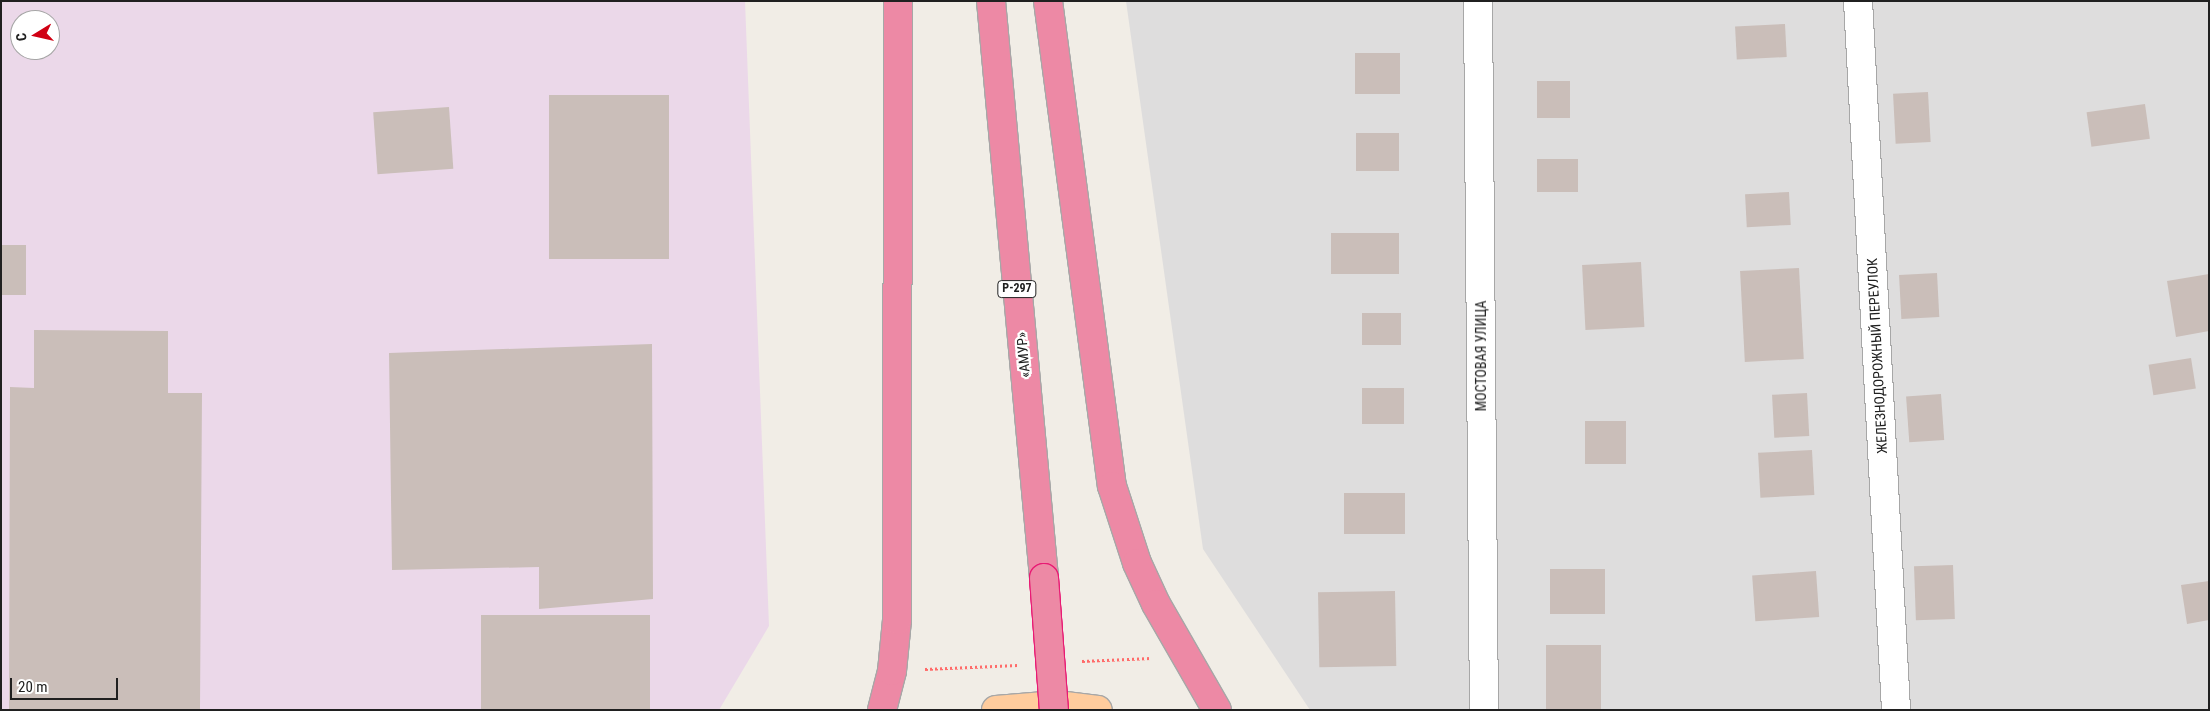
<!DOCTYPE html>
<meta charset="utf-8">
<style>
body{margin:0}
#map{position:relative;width:2210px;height:711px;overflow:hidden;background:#f1ede6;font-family:"Roboto Condensed",sans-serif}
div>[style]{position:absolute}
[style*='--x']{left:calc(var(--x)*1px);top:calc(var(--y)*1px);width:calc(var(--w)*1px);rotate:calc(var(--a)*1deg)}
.residential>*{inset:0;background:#dedddd}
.industrial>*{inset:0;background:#ebd8e9}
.building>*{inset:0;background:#cabeb9;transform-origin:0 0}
.path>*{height:3px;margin-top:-1.5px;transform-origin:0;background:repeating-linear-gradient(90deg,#ff6b69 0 2.5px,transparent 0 5px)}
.roads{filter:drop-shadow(1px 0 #a7a7a7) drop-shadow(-1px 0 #a7a7a7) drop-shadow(0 1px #a7a7a7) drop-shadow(0 -1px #a7a7a7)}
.street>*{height:28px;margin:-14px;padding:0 14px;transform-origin:14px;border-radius:14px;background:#fff}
.primary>*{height:28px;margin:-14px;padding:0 14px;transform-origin:14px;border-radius:14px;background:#ffcc9d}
.highway>*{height:28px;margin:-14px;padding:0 14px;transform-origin:14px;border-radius:14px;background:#ed89a5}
.bridges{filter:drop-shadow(1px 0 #e81b74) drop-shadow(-1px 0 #e81b74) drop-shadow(0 1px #e81b74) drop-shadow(0 -1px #e81b74)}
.highway-bridge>*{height:28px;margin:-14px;padding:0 14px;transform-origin:14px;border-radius:14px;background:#ed89a5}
span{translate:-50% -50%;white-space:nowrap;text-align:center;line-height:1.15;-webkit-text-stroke:4.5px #fff;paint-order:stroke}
.shield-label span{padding:1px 4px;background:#fff;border:1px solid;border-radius:4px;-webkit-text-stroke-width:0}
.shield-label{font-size:12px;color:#202020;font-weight:700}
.street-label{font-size:14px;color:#202020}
.frame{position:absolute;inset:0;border:2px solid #202020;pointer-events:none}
.north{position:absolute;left:10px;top:10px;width:50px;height:50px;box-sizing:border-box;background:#fff;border:1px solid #a6a6a6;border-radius:50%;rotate:261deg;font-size:14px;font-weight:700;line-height:20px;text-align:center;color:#202020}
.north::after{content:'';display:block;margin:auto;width:18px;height:22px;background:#d00013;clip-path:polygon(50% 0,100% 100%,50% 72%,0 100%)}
.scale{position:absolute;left:10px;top:678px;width:108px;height:22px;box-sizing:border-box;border:2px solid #202020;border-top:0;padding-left:6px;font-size:15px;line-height:18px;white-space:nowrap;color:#202020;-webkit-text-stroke:4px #fff;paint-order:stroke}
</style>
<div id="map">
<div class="residential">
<i style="clip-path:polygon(1126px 1px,2209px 1px,2209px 710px,1310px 710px,1203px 549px)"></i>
</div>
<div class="industrial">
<i style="clip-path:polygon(evenodd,1px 1px,745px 1px,769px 626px,719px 710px,1px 710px,1px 1px,20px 20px,50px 20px,50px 50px,20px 50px,20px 20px)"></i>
</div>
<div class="building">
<i style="left:1785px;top:24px;width:33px;height:50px;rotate:87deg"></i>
<i style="left:1355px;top:53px;width:45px;height:41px"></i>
<i style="left:1537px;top:81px;width:33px;height:37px"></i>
<i style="left:1928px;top:92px;width:50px;height:35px;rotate:87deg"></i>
<i style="left:669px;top:95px;width:164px;height:120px;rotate:90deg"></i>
<i style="left:2145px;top:104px;width:35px;height:59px;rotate:82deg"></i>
<i style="left:449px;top:107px;width:62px;height:76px;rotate:86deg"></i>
<i style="left:1399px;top:133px;width:38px;height:43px;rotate:90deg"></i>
<i style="left:1537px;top:159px;width:41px;height:33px"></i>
<i style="left:1789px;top:192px;width:33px;height:44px;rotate:87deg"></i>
<i style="left:1331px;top:233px;width:68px;height:41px"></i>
<i style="left:1px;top:245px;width:25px;height:50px"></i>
<i style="left:1641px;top:262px;width:65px;height:59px;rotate:87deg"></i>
<i style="left:1799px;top:268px;width:91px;height:59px;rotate:87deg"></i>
<i style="left:1937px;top:273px;width:44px;height:38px;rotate:87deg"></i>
<i style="clip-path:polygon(2209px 274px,2209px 331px,2176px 337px,2167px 281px)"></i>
<i style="left:1362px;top:313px;width:39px;height:32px"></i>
<i style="clip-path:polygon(34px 330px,168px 331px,168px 393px,202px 393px,200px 710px,9px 710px,10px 387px,34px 388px)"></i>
<i style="clip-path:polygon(652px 344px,653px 599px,539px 609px,539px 567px,392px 570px,389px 353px)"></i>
<i style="left:2191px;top:358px;width:31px;height:43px;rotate:81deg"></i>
<i style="left:1404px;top:388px;width:36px;height:42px;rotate:90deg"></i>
<i style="left:1807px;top:393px;width:43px;height:35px;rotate:87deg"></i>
<i style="left:1941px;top:394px;width:46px;height:35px;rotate:86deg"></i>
<i style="left:1585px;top:421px;width:41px;height:43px"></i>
<i style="left:1812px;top:450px;width:45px;height:54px;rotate:87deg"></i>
<i style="left:1344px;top:493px;width:61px;height:41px"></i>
<i style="left:1953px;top:565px;width:54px;height:39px;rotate:88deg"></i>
<i style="left:1550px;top:569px;width:55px;height:45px"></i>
<i style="left:1816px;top:571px;width:46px;height:64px;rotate:86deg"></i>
<i style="clip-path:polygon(2209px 581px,2209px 620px,2187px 624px,2181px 585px)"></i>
<i style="left:1395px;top:591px;width:75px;height:77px;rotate:89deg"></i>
<i style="left:481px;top:615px;width:169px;height:95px"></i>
<i style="left:1601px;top:645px;width:65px;height:55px;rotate:90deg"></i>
</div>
<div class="path">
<i style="--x:1082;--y:661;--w:69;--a:-2.5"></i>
<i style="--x:925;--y:669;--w:93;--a:-2.5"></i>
</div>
<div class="roads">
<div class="street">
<i style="--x:1478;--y:1;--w:709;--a:89.52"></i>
<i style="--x:1858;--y:1;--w:710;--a:86.93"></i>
</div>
<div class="primary">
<i style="--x:996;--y:710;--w:61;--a:-4.7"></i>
<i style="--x:1057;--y:705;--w:41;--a:7"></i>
</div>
<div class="highway">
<i style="--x:991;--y:1;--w:579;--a:84.75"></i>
<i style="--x:1048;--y:1;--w:489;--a:82.5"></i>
<i style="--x:1112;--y:486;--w:81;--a:72"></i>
<i style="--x:1137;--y:563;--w:45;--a:65.1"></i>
<i style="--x:1156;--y:604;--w:122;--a:60.1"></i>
<i style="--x:882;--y:710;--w:40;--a:-75.6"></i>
<i style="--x:892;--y:671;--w:51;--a:-84.4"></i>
<i style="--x:897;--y:620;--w:619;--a:-89.91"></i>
</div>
</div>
<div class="bridges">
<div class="highway-bridge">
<i style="--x:1044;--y:578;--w:132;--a:85.7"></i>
</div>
</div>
<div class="shield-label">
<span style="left:1017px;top:289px">Р-297</span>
</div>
<div class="street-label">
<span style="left:1023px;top:355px;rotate:-95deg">«АМУР»</span>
<span style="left:1481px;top:356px;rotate:-90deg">МОСТОВАЯ УЛИЦА</span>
<span style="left:1877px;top:356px;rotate:-93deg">ЖЕЛЕЗНОДОРОЖНЫЙ ПЕРЕУЛОК</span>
</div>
<div class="frame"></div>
<div class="north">С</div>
<div class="scale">20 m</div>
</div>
